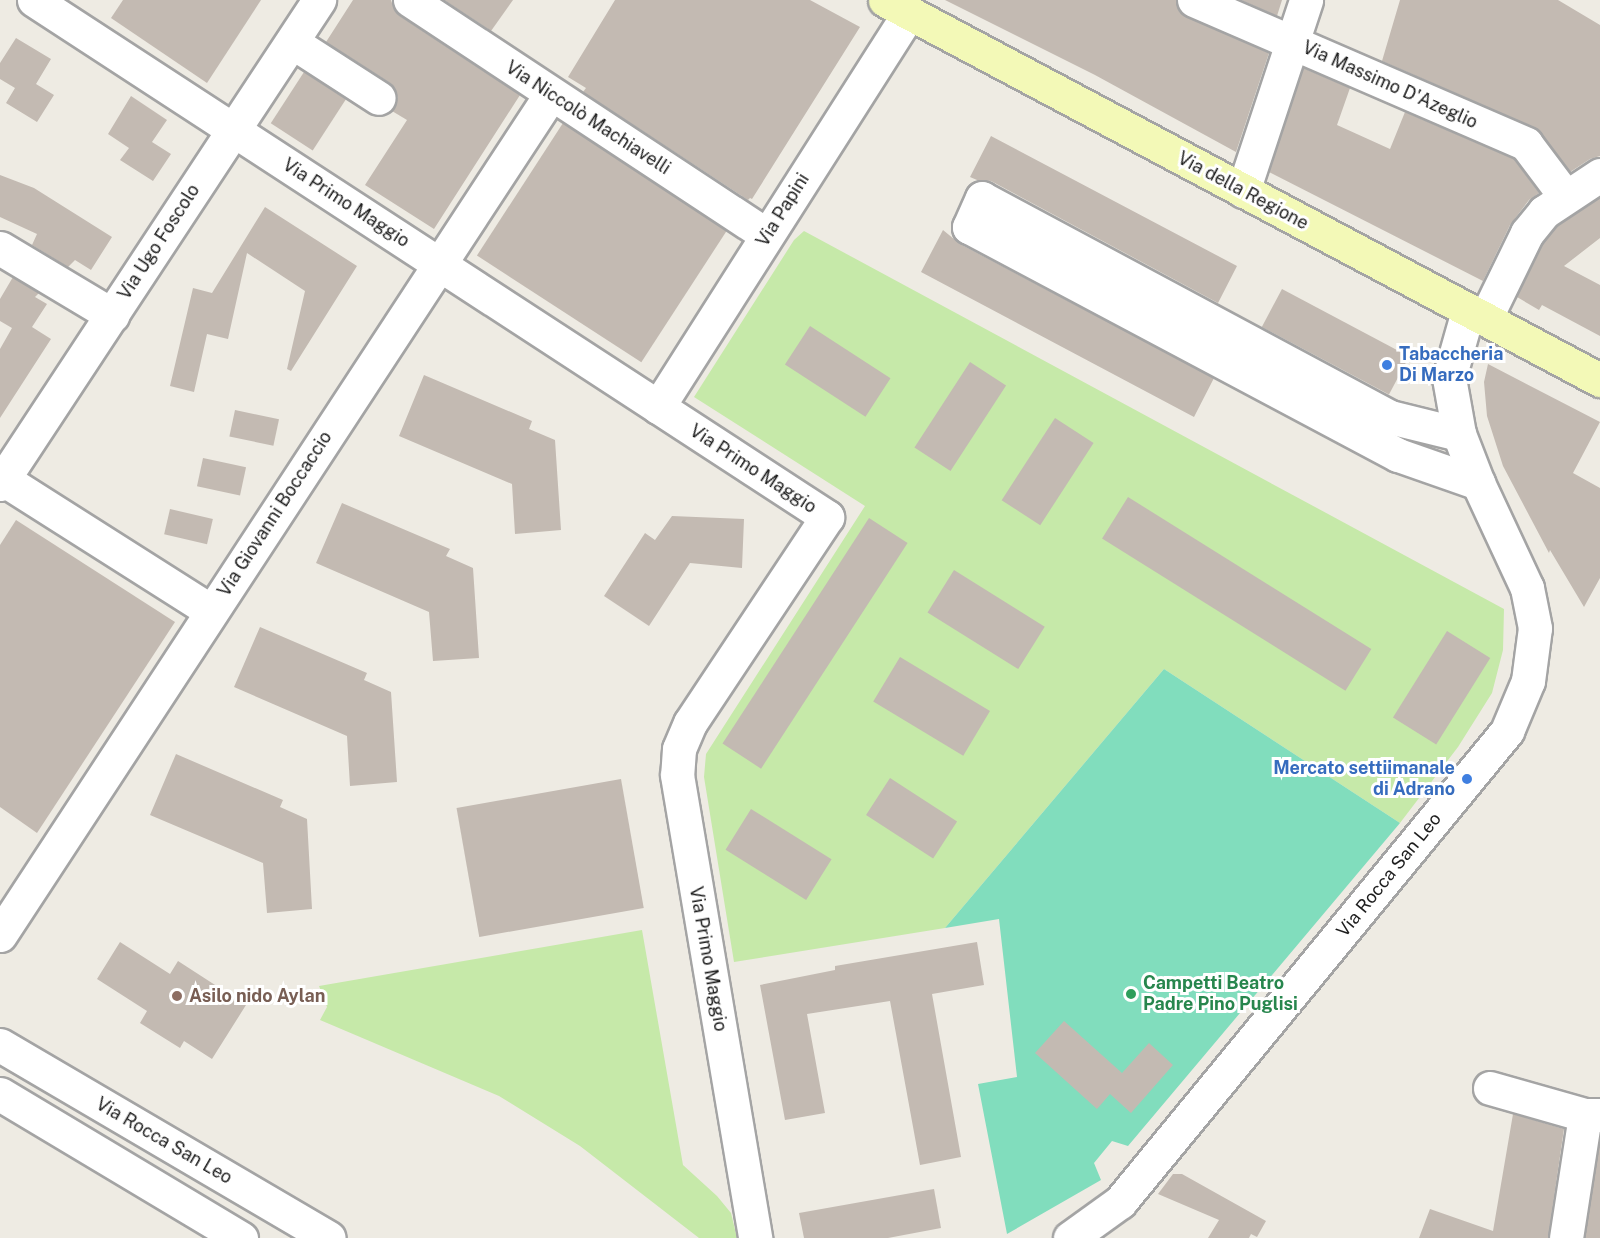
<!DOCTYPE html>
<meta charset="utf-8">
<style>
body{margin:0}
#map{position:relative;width:1600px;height:1238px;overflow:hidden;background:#eeebe3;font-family:"Public Sans",sans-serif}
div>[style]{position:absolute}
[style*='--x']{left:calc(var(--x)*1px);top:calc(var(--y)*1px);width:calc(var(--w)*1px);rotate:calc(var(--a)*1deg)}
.grass>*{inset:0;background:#c6e9a9}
.pitch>*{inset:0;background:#81ddbd}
.building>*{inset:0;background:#c3bab2;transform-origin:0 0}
.roads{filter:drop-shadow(2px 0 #a4a4a4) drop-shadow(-2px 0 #a4a4a4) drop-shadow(0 2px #a4a4a4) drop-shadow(0 -2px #a4a4a4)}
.street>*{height:33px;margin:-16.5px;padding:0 16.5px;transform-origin:16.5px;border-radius:16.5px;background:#fff}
.secondary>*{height:33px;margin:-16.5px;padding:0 16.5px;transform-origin:16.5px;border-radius:16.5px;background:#f3f9b7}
.dots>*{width:16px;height:16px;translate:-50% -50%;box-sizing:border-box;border:3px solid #fff;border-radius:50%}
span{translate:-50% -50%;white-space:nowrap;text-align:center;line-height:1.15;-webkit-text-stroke:6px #fff;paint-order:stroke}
.street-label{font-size:18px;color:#1d1d1d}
.shop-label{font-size:18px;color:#366cbe;font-weight:700}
.left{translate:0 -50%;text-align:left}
.right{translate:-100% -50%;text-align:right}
.leisure-label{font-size:18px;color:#27864d;font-weight:700}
.education-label{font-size:18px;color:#785e54;font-weight:700}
</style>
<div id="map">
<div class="grass">
<i style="clip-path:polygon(804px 231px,1504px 609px,1503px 650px,1492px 693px,1458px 747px,1400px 823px,1164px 669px,945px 928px,734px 962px,704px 777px,706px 754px,865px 506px,694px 397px,794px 240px)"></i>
<i style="clip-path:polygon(642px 930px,683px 1165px,717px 1196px,731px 1213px,737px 1238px,699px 1238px,580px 1146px,499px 1096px,320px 1020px,327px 1007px,319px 986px)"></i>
</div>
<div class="pitch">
<i style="clip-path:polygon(1164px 669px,1400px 823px,1128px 1146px,1112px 1141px,1094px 1163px,1101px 1180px,1007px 1234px,978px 1084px,1017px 1077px,999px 919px,945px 928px)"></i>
</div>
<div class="building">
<i style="clip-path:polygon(123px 0,261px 0,207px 83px,111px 18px)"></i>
<i style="clip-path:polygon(353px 0,391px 0,394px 9px,400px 16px,520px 95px,434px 229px,365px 185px,407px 120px,392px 111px,398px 98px,395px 89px,390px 83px,326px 42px)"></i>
<i style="clip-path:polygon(444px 0,513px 0,491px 31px)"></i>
<i style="clip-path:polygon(615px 0,810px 0,860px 27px,752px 199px,750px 198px,748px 200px,583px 92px,586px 88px,568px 77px)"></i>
<i style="clip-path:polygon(945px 0,1176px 0,1179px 11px,1187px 17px,1269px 53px,1236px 152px,1095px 75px)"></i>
<i style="clip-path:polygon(1241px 0,1282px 0,1277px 16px)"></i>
<i style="clip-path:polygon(1400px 0,1558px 0,1600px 25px,1600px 156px,1590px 159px,1570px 172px,1533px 127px,1382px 61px)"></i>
<i style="clip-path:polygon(16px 38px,51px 59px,36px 84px,54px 95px,37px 122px,6px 103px,15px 88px,0 79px,0 63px)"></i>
<i style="clip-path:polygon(1303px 68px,1350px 88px,1337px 125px,1390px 149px,1405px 112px,1514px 159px,1539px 193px,1529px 200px,1510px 225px,1483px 281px,1269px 172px)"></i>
<i style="left:304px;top:72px;width:50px;height:61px;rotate:33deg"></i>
<i style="clip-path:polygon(131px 96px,167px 120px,152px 142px,171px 154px,153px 181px,120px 160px,129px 148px,108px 134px)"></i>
<i style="left:563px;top:123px;width:196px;height:158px;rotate:33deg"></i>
<i style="clip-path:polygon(991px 136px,1237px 266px,1218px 303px,991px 181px,977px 180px,970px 177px)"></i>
<i style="clip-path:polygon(0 175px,34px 188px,112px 237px,91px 270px,75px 260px,68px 267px,32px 245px,37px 234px,0 217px)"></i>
<i style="clip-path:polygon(1600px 197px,1600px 238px,1564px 266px,1600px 285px,1600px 336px,1542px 305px,1539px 310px,1517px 297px,1543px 243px,1557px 226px)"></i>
<i style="clip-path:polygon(265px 207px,357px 266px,291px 371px,287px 369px,305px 291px,247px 253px,228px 339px,207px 334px,194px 392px,170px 386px,193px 288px,212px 293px)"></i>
<i style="clip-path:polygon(943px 230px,960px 244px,1214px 378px,1194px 417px,921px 272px)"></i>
<i style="clip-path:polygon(13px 277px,39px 293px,35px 297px,47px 304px,32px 327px,51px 339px,0 418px,0 349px,12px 328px,0 321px,0 299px)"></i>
<i style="left:1282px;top:289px;width:144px;height:43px;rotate:28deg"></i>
<i style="left:810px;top:326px;width:96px;height:46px;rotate:33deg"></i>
<i style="left:970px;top:362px;width:43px;height:102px;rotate:33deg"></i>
<i style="clip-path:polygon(1488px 364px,1600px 422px,1573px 473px,1600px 488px,1600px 578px,1584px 607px,1550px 550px,1549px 553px,1503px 466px,1487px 416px,1484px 382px)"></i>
<i style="clip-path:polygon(424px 375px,532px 421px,529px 429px,555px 440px,561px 530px,515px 534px,512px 484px,399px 436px)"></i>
<i style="left:235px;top:410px;width:45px;height:27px;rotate:12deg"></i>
<i style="left:1055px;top:418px;width:46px;height:98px;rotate:33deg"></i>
<i style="left:203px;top:458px;width:44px;height:29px;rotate:12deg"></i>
<i style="left:1128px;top:497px;width:287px;height:49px;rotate:32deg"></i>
<i style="clip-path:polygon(342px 503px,450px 549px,446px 556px,473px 568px,479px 658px,433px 661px,429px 612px,316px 563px)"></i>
<i style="left:170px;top:509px;width:44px;height:26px;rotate:13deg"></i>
<i style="clip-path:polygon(672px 516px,744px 519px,742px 568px,690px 563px,649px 626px,604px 596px,645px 533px,655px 540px)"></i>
<i style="left:869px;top:518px;width:46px;height:269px;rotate:33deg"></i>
<i style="clip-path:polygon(16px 520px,175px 622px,37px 833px,0 807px,0 545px)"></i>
<i style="left:954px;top:570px;width:107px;height:50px;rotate:32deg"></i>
<i style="clip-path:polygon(260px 627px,367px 673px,364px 680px,391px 692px,397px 782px,350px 786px,347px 736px,234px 687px)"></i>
<i style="left:1447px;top:631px;width:51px;height:102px;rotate:32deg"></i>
<i style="left:900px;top:657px;width:105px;height:52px;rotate:31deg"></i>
<i style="clip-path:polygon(176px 754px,283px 800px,280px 807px,307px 819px,312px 909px,267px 913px,263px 863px,150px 815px)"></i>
<i style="left:890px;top:778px;width:80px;height:44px;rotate:33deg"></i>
<i style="left:621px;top:779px;width:131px;height:167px;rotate:80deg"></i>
<i style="left:751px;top:809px;width:95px;height:48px;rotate:32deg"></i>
<i style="clip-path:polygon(120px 942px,170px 974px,178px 961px,246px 1005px,212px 1059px,184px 1041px,180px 1048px,140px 1023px,147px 1011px,97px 979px)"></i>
<i style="clip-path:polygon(977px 942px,984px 985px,932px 994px,961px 1157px,920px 1165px,890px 1001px,807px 1014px,825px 1113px,785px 1120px,760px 985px,835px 970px,835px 966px)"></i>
<i style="clip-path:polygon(1064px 1021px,1122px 1073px,1149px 1043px,1173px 1065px,1131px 1113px,1110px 1094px,1097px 1109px,1035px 1053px)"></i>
<i style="clip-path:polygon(1513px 1114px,1564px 1129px,1548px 1238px,1419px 1238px,1430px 1209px,1493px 1231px)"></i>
<i style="clip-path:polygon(1600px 1141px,1600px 1238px,1585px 1238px)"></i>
<i style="clip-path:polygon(1173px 1174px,1182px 1174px,1266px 1221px,1257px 1237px,1251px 1234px,1249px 1238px,1208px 1238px,1219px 1220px,1158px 1194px)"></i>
<i style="clip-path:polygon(934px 1189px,941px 1228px,888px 1238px,804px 1238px,799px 1213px)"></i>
</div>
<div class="roads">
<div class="street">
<i style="--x:34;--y:0;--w:947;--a:33.1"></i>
<i style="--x:827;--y:517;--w:247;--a:123.6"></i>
<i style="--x:690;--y:723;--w:28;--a:113"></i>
<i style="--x:679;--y:749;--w:26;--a:94"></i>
<i style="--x:677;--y:775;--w:470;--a:80.4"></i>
<i style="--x:410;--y:0;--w:427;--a:33.4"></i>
<i style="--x:1194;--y:0;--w:362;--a:23.4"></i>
<i style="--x:1526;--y:144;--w:65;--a:53.1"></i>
<i style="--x:292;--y:42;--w:103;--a:32.8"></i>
<i style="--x:1243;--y:191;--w:201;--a:-71.7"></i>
<i style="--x:0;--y:248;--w:131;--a:30.9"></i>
<i style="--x:1485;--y:319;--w:96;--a:-64"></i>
<i style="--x:1527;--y:233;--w:27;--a:-51"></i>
<i style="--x:1544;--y:212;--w:67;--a:-33.5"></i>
<i style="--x:658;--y:407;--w:467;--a:-57.5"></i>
<i style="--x:1459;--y:434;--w:71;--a:-166.2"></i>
<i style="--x:1390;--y:417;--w:463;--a:-151.8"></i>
<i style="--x:982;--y:198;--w:32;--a:114"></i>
<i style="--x:969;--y:227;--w:486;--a:28"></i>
<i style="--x:1398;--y:455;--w:85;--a:19.3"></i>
<i style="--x:3;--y:479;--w:246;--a:32.4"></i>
<i style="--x:0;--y:484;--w:580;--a:-56.61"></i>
<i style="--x:0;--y:935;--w:1005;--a:-56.77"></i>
<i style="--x:0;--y:1045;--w:381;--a:30.4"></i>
<i style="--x:1490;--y:1088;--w:99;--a:15.9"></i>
<i style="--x:1585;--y:1115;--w:15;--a:0"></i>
<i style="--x:0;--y:1094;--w:281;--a:30.9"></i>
<i style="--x:1070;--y:1238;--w:62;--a:-35.8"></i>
<i style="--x:1120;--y:1202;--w:610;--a:-50.59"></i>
<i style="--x:1507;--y:731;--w:54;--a:-67.2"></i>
<i style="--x:1528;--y:681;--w:53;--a:-82.5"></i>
<i style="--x:1535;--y:628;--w:41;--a:-101.3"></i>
<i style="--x:1527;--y:588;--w:116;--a:-115"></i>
<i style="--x:1478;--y:483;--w:53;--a:-111.2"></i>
<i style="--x:1459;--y:434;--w:57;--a:-100.1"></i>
<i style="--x:1449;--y:378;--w:70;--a:-74.2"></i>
<i style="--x:1566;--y:1238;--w:124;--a:-81.2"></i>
</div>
<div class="secondary">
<i style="--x:885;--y:0;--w:810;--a:27.99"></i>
</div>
</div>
<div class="dots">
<i style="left:1387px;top:365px;background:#3f7fe0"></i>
<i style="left:1467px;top:779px;background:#3f7fe0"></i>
<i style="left:1131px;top:994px;background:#2e9e5b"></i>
<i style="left:177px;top:996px;background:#8d6e63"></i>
</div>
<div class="street-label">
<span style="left:1390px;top:85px;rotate:24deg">Via Massimo D'Azeglio</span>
<span style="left:588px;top:118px;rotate:33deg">Via Niccolò Machiavelli</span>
<span style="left:1243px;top:191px;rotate:28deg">Via della Regione</span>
<span style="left:346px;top:203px;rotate:33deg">Via Primo Maggio</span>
<span style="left:783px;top:210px;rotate:-58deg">Via Papini</span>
<span style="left:159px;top:242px;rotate:-57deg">Via Ugo Foscolo</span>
<span style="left:753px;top:469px;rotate:33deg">Via Primo Maggio</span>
<span style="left:275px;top:514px;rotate:-57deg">Via Giovanni Boccaccio</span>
<span style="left:1389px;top:875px;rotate:-51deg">Via Rocca San Leo</span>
<span style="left:708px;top:959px;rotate:80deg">Via Primo Maggio</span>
<span style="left:164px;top:1141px;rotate:30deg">Via Rocca San Leo</span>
</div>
<div class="shop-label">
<span class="left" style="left:1399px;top:365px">Tabaccheria<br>Di Marzo</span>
<span class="right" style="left:1455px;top:779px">Mercato settiimanale<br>di Adrano</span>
</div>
<div class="leisure-label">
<span class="left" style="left:1143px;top:994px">Campetti Beatro<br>Padre Pino Puglisi</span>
</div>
<div class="education-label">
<span class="left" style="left:189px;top:996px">Asilo nido Aylan</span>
</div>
</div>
